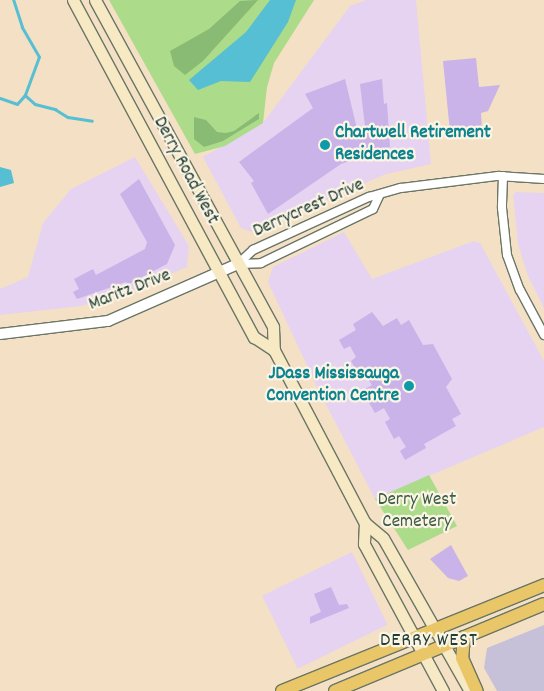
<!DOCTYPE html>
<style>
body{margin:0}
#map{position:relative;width:544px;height:691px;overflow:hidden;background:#f4e0c4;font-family:Dekko,sans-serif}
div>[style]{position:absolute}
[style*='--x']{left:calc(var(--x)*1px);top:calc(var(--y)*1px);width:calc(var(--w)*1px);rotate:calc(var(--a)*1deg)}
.built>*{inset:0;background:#e5d3f1;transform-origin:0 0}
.industrial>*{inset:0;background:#c7c0d9}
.green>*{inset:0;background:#acdb89}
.forest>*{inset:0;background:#89bb75}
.water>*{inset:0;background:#57bfd3}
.stream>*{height:2.5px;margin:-1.25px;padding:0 1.25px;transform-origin:1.25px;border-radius:1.25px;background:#57bfd3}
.building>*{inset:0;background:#cab3e8}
.roads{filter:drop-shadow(1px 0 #6a7666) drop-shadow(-1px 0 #6a7666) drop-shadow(0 1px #6a7666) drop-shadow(0 -1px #6a7666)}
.minor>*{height:8px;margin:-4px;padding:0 4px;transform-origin:4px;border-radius:4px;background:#fff}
.tertiary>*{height:10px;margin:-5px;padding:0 5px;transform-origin:5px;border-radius:5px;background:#fff}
.secondary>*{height:11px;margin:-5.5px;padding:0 5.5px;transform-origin:5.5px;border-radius:5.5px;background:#f6e9c3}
.primary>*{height:12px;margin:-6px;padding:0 6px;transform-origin:6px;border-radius:6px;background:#e9c769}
.dots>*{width:14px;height:14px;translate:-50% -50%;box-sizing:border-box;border:2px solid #fcf5e5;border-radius:50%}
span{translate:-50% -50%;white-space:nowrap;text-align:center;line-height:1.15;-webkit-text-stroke:4.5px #fcf5e5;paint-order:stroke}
.culture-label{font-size:19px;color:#0d838f;font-weight:700}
.left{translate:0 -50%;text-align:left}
.right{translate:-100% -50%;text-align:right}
.street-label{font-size:19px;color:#1f3d34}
.park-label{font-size:19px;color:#3b5d45}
.neighbourhood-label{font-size:20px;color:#1f3d34;letter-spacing:1px}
</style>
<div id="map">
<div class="built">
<i style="clip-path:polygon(366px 0,416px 0,431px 164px,386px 174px,252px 232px,241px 228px,203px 157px,263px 123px,350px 6px)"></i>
<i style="clip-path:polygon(135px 157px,189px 246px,187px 267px,134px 290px,81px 306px,0 315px,0 289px,28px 277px,43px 223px,71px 189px)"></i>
<i style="clip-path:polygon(516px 192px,544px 193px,544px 308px,528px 276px,518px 244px,513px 195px)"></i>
<i style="clip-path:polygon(344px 232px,372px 279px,474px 241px,480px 243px,544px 361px,544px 427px,375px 499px,319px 391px,268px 282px,273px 267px)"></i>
<i style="left:352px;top:552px;width:81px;height:100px;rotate:64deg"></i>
</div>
<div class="industrial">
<i style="clip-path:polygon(544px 625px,544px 691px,497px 691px,484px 668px,487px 648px)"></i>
</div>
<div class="green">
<i style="clip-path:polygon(109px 0,314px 0,274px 63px,267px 87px,263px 123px,225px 146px,195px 154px)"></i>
<i style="clip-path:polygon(429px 475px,457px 526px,408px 550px,375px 499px)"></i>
</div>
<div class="forest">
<i style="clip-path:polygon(258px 0,203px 61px,185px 75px,174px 66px,170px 51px,209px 29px,240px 1px)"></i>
<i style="clip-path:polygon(259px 113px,259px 119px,223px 141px,204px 147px,194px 139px,194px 117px,206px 120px,217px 132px,226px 133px,234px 131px)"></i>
</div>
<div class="water">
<i style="clip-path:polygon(270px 0,296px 0,288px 22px,250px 82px,221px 81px,198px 90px,189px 80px,246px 32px)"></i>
<i style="clip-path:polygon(0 167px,11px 170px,14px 183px,0 187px)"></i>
</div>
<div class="stream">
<i style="--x:25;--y:95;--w:13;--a:42"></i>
<i style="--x:35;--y:104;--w:21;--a:14"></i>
<i style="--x:55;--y:109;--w:15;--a:32"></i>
<i style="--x:68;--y:117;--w:24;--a:9"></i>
<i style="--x:0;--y:98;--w:18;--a:19"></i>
<i style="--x:17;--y:104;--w:12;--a:-48"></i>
<i style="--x:25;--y:95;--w:40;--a:-69.8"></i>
<i style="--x:39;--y:57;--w:34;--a:-120"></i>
<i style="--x:22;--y:27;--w:28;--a:-108"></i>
</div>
<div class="building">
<i style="clip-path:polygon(476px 58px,479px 87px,500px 85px,488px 111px,481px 113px,482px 129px,450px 132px,443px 61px)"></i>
<i style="clip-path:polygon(345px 79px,359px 137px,366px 135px,360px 84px,382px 79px,384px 104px,387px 103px,390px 147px,341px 164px,268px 214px,251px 183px,254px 181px,239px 162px,313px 108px,305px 94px)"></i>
<i style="clip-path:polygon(139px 179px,175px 245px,167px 264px,127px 285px,126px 282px,77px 299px,73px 292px,79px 289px,74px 279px,93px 269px,96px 275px,145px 249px,147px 242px,120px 194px)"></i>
<i style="clip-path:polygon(372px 312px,383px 326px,397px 318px,401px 325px,409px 320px,423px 345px,433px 344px,452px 379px,446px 387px,461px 414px,452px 419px,456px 426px,424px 444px,426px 448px,405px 460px,400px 451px,406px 447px,399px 436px,394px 439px,385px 422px,390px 419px,384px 408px,375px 413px,362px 391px,372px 385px,365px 374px,360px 377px,351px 361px,356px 357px,350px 346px,344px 349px,339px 340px,356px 330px,353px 324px)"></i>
<i style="clip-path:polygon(451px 545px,468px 576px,459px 581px,448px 578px,430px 559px)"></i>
<i style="clip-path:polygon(331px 587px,339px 605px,347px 604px,349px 608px,310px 624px,310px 617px,321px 612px,314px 594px)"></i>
</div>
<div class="roads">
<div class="minor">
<i style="--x:503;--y:176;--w:32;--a:92"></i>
<i style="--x:502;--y:208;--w:47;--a:83.9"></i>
<i style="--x:507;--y:255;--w:37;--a:70"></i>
<i style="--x:520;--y:290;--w:51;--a:61.9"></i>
<i style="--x:238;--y:264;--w:21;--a:-43"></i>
<i style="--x:253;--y:250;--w:128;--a:-24.6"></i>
<i style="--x:369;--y:197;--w:33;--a:-16"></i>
<i style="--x:401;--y:188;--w:98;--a:-7.1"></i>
<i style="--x:498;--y:176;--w:46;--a:3.7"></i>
<i style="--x:238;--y:264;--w:23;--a:-2"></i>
<i style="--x:261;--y:263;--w:124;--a:-25.7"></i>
<i style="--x:373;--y:209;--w:14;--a:-65"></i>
</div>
<div class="tertiary">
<i style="--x:0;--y:334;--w:109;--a:-6.9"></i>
<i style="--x:108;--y:321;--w:142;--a:-23.7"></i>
</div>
<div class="secondary">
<i style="--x:73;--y:0;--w:383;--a:61.8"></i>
<i style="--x:254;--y:337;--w:24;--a:33"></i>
<i style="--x:95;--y:0;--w:372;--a:61.4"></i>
<i style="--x:273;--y:327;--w:23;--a:88"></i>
<i style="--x:274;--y:350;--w:195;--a:62.3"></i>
<i style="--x:365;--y:523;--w:23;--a:40"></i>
<i style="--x:383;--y:538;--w:176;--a:60.4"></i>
<i style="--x:365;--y:523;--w:21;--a:93"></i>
<i style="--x:364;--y:544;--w:167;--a:61.7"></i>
</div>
<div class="primary">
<i style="--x:464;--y:637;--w:21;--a:95"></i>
<i style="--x:462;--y:658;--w:36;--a:66"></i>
<i style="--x:282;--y:691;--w:283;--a:-22"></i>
<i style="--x:335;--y:691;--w:226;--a:-22.6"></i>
</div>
</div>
<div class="dots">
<i style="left:325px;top:145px;background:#0f9aa8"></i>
<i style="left:409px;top:386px;background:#0f9aa8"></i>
</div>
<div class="culture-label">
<span class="left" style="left:335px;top:145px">Chartwell Retirement<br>Residences</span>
<span class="right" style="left:399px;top:386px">JDass Mississauga<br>Convention Centre</span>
</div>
<div class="street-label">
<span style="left:185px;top:171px;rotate:62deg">Derry Road West</span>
<span style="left:309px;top:209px;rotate:-24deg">Derrycrest Drive</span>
<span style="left:130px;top:291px;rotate:-21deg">Maritz Drive</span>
</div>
<div class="park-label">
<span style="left:417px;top:512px">Derry West<br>Cemetery</span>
</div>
<div class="neighbourhood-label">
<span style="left:429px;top:641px">DERRY WEST</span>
</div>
</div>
